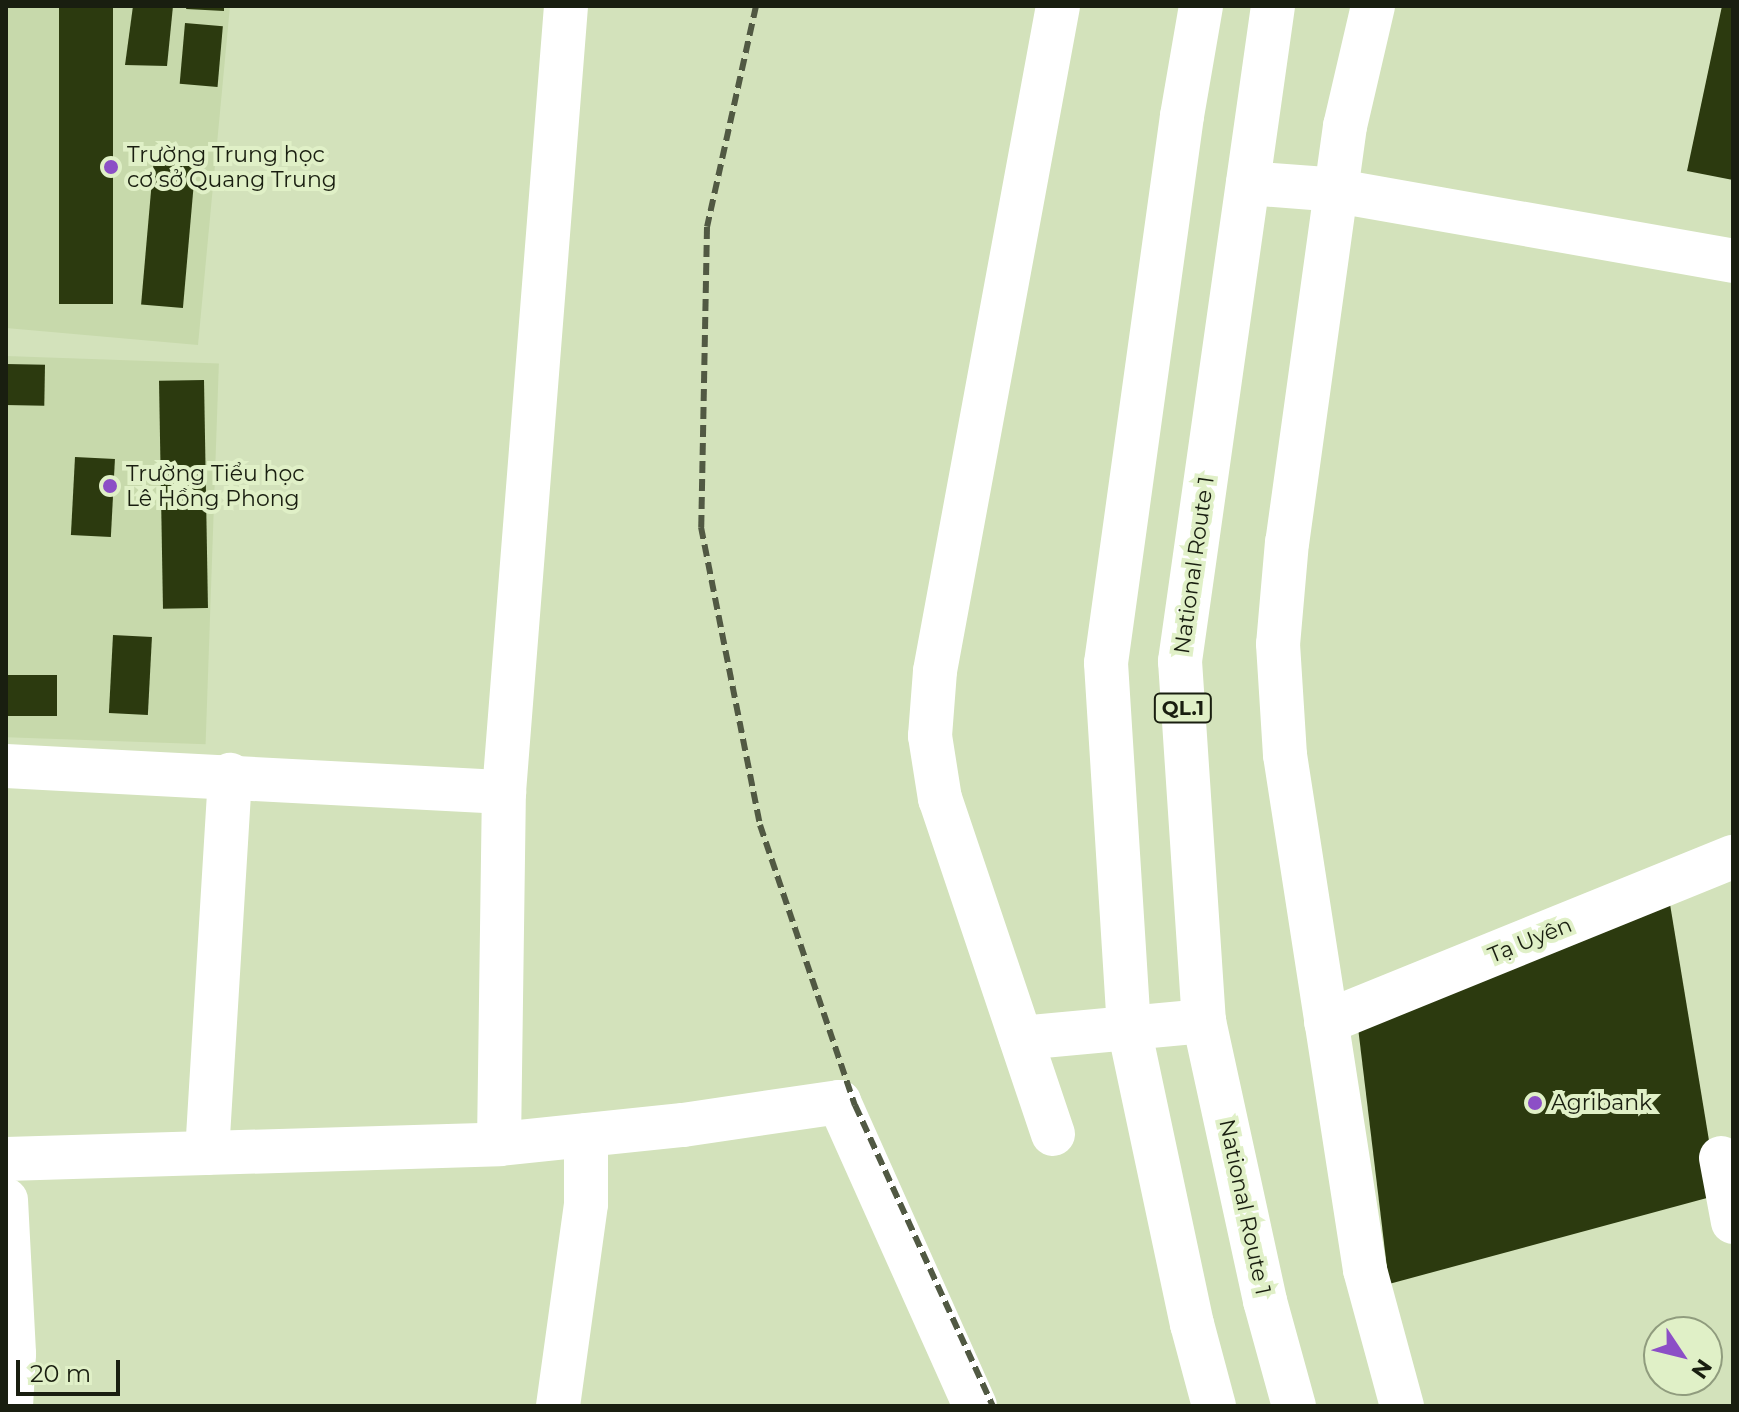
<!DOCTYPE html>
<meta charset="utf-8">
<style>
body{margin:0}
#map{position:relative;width:1739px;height:1412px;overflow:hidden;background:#d3e2bb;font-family:Montserrat,sans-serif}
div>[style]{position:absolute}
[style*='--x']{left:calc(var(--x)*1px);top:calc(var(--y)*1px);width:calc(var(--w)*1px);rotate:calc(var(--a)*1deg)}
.built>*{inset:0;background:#c7d9ab;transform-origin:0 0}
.building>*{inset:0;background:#2c3a0f;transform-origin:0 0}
.minor>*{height:44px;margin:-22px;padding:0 22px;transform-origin:22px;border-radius:22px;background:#fff}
.highway>*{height:44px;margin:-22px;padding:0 22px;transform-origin:22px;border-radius:22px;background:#fff}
.rail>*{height:6px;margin-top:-3px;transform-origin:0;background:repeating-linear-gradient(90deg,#515943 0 12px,transparent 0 18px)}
.dots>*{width:22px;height:22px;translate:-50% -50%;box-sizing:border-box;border:4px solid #e0f0c7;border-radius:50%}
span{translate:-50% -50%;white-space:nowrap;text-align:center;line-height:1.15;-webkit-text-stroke:8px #e0f0c7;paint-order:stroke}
.shield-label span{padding:2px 6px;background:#e0f0c7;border:2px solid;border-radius:6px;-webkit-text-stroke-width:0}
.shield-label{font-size:20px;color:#191e10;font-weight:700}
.poi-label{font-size:22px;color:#191e10}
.left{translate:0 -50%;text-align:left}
.street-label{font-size:22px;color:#191e10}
.frame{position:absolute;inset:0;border:8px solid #191e10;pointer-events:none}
.north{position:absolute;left:1643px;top:1316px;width:80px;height:80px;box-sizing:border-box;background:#e0f0c7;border:2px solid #909c7e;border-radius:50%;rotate:125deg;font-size:22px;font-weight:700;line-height:32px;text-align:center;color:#191e10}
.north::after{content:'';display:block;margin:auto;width:28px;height:36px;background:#8c4fc6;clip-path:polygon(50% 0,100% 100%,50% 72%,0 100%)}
.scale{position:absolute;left:16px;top:1360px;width:104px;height:36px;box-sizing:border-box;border:4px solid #191e10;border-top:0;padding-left:10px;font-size:24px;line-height:28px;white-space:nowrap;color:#191e10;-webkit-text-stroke:6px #e0f0c7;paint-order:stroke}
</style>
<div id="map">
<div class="built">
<i style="clip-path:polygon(6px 6px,230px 6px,198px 345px,6px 328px)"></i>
<i style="left:6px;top:356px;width:213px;height:381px;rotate:2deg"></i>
</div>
<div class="building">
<i style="left:59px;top:6px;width:54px;height:298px"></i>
<i style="clip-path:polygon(133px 6px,173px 6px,167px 66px,125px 65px)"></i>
<i style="clip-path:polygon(187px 6px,224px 6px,224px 11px,186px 9px)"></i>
<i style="clip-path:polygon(1722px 6px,1733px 6px,1733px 180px,1687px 171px)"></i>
<i style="left:185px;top:23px;width:38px;height:61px;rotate:5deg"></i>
<i style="left:154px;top:157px;width:42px;height:148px;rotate:5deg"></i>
<i style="left:6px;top:364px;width:39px;height:41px;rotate:1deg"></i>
<i style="left:204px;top:380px;width:228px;height:45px;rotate:89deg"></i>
<i style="left:75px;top:457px;width:40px;height:78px;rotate:3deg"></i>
<i style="left:113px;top:635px;width:39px;height:78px;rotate:3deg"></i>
<i style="left:6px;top:675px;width:51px;height:41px"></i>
<i style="clip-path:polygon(1668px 892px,1718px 1195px,1389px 1284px,1356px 1011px)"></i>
</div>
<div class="minor">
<i style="--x:1373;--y:6;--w:123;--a:103.1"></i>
<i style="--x:1345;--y:126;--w:420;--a:97.9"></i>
<i style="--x:1287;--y:542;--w:102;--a:95"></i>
<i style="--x:1278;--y:644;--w:111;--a:86.4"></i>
<i style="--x:1285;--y:755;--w:521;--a:81.17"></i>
<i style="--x:1365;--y:1270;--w:141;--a:74.8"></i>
<i style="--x:1248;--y:183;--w:78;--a:4.4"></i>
<i style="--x:1326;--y:189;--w:413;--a:10"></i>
<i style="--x:6;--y:766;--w:499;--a:3"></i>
<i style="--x:1326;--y:1022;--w:439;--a:-22.1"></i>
<i style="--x:1021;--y:1038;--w:184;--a:-5.3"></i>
<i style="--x:1053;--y:1134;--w:354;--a:-108.6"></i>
<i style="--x:940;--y:799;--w:64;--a:-99"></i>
<i style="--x:930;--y:736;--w:65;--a:-85.6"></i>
<i style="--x:935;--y:671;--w:676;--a:-79.52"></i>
<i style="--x:499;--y:1144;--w:352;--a:-89.2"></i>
<i style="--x:504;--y:792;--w:788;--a:-85.49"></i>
<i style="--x:207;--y:1153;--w:379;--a:-86.5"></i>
<i style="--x:1721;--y:1158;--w:65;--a:79.4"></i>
<i style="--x:6;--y:1159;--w:493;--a:-1.7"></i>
<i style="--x:499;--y:1144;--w:185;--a:-5.9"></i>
<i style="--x:683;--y:1125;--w:158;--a:-8.4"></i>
<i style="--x:839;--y:1102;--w:333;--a:65.9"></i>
<i style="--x:6;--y:1200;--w:154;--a:87"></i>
<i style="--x:14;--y:1354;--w:52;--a:93.3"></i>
<i style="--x:558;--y:1406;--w:204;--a:-82.1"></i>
<i style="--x:586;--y:1204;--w:69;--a:-90"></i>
</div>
<div class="highway">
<i style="--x:1201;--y:6;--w:112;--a:99.8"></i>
<i style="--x:1182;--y:116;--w:552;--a:97.91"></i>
<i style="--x:1106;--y:663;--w:366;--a:86.4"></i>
<i style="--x:1129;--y:1028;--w:303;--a:78"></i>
<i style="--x:1192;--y:1324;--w:85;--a:75"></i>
<i style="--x:1273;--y:6;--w:662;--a:98.08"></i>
<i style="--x:1180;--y:661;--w:361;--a:86.2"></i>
<i style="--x:1204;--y:1021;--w:287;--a:77.7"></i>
<i style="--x:1265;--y:1301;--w:109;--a:74.6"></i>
</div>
<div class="rail">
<i style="--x:756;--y:6;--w:226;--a:102.5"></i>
<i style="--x:707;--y:227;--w:300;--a:91.1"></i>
<i style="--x:701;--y:527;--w:304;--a:78.8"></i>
<i style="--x:760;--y:825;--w:296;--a:71.3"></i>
<i style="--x:855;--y:1105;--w:331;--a:65.4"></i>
</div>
<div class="dots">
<i style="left:111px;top:167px;background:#8c4fc6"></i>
<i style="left:110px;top:486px;background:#8c4fc6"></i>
<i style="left:1535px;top:1103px;background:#8c4fc6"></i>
</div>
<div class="shield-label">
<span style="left:1183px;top:708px">QL.1</span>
</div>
<div class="poi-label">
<span class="left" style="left:127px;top:167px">Trường Trung học<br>cơ sở Quang Trung</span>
<span class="left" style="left:126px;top:486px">Trường Tiểu học<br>Lê Hồng Phong</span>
<span class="left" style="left:1551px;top:1103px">Agribank</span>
</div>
<div class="street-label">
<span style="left:1194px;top:565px;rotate:-82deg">National Route 1</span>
<span style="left:1530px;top:940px;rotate:-22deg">Tạ Uyên</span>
<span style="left:1245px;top:1207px;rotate:78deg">National Route 1</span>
</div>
<div class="frame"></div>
<div class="north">N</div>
<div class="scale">20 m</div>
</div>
